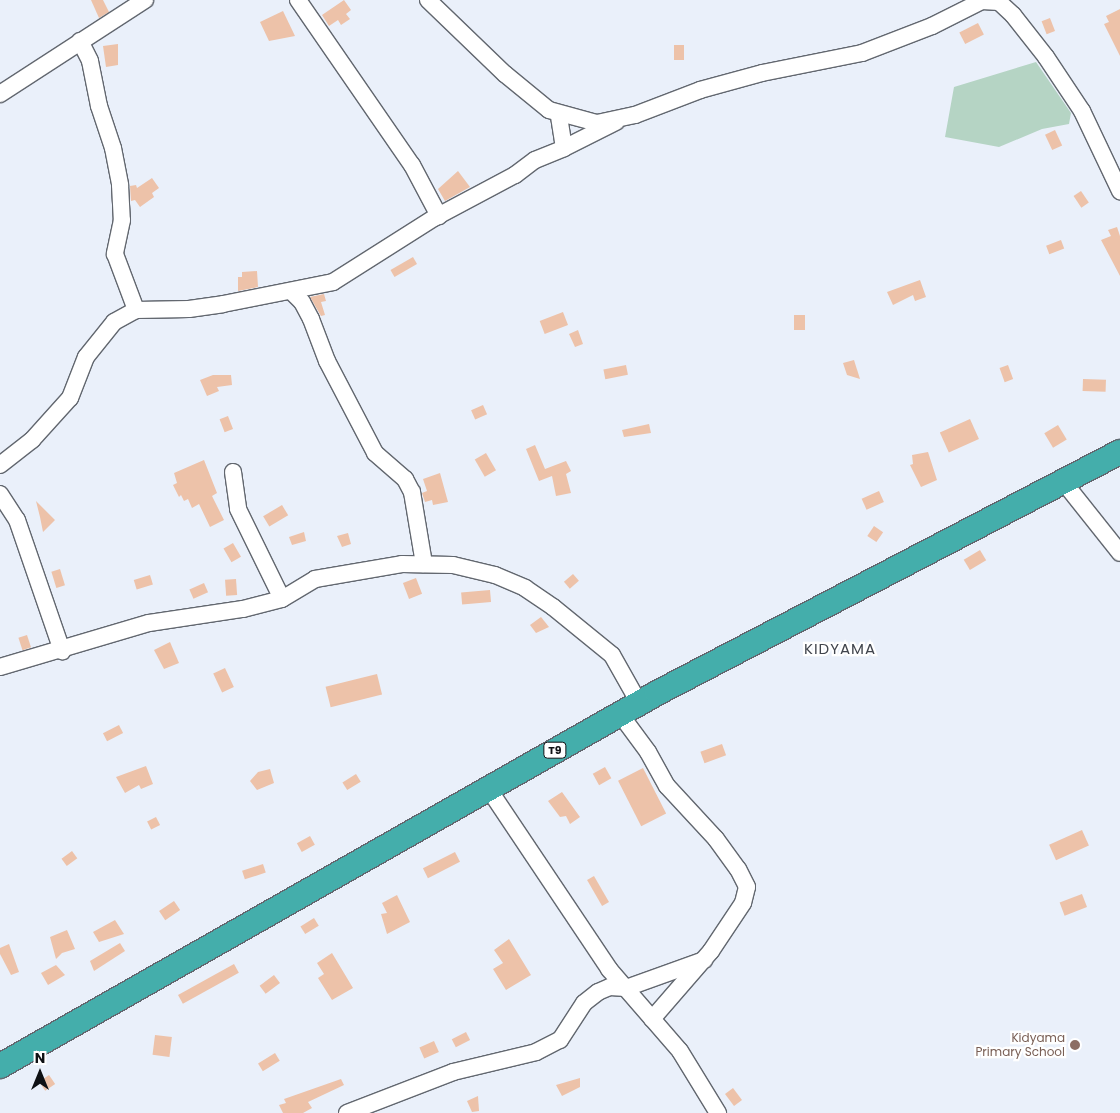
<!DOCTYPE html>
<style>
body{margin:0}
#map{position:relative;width:1120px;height:1113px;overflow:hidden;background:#eaf0fa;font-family:Poppins,sans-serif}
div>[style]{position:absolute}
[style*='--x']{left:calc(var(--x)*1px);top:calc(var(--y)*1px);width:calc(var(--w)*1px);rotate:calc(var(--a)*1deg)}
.green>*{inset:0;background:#b5d4c4}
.building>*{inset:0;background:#edc2a9;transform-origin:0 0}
.roads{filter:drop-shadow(1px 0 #62676f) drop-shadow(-1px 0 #62676f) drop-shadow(0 1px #62676f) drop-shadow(0 -1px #62676f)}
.minor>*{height:16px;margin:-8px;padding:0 8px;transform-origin:8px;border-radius:8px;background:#fff}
.highway>*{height:24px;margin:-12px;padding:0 12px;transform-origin:12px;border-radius:12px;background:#44aeab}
.dots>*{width:14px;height:14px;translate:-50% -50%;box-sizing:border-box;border:2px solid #fff;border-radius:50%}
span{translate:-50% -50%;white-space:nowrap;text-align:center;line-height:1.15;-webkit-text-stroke:4.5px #fff;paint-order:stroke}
.shield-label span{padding:1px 4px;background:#fff;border:1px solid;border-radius:4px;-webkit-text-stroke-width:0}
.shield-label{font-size:11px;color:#0f1114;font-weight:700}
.education-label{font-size:12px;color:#785e54}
.right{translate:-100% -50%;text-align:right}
.quarter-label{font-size:15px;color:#41454d;letter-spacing:1px}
.north{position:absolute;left:15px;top:1048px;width:50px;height:50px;-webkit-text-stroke:4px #fff;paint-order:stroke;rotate:0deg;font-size:14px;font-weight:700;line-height:20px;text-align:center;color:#0f1114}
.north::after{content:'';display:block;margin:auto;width:18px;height:22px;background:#0f1114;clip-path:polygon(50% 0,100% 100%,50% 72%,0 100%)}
</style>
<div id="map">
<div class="green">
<i style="clip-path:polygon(1036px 62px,1071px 113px,1069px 124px,1042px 129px,999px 147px,945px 137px,954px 87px)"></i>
</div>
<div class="building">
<i style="clip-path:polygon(91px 0,103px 0,109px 12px,99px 18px)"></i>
<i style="clip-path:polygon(344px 0,351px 10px,346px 14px,350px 19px,341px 25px,338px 20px,329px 26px,322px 15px)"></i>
<i style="clip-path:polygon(1120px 9px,1120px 56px,1104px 24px,1109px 22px,1106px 16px)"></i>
<i style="clip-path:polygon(283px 11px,295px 36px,269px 41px,260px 22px)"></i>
<i style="left:1050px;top:18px;width:14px;height:9px;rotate:69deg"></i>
<i style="left:978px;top:23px;width:13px;height:21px;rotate:63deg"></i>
<i style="clip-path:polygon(118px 44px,118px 65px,106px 67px,103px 46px)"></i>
<i style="left:674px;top:45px;width:10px;height:15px"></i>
<i style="left:1055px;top:130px;width:17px;height:11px;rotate:65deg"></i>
<i style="clip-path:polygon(458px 171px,470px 187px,445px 201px,438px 189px)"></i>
<i style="clip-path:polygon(152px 178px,159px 188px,152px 193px,154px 197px,140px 207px,135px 200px,131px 201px,130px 186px,136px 185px,137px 188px)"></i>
<i style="left:1081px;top:191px;width:14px;height:9px;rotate:56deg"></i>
<i style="clip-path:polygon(1117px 227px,1120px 236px,1120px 276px,1101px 240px,1111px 236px,1108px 230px)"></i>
<i style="left:1061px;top:240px;width:9px;height:16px;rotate:69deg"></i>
<i style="left:413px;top:257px;width:8px;height:26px;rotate:60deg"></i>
<i style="clip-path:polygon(257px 271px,258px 287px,238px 291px,238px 277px,242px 277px,242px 272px)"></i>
<i style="clip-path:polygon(920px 280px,926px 297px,915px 301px,913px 295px,893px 305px,887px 292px)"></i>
<i style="clip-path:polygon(324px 294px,326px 301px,321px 302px,325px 315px,321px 316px,310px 297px)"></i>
<i style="left:563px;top:312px;width:14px;height:25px;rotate:69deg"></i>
<i style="left:805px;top:315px;width:15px;height:11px;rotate:90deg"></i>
<i style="clip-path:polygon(578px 330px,583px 344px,575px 347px,569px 334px)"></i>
<i style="clip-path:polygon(854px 360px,860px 379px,847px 375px,843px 363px)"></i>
<i style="left:626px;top:365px;width:10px;height:23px;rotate:79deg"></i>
<i style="left:1008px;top:365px;width:15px;height:9px;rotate:70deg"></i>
<i style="clip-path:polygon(213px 375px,231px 375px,232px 385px,217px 387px,219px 391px,207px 396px,200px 380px)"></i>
<i style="left:1083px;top:379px;width:23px;height:12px;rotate:2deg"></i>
<i style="left:483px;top:405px;width:10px;height:13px;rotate:66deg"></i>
<i style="left:228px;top:416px;width:14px;height:9px;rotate:69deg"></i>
<i style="left:970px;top:419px;width:22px;height:33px;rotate:66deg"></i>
<i style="clip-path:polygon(649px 424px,651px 433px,624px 437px,622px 430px)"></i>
<i style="left:1058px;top:425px;width:17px;height:16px;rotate:59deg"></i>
<i style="clip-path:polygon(535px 445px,545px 469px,566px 461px,571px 471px,566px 474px,571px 493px,556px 496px,552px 476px,539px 481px,526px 449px)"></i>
<i style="clip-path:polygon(928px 452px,937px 480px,921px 487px,910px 465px,913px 464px,912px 455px)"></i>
<i style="left:486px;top:453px;width:20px;height:13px;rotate:60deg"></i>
<i style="clip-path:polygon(204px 460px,217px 493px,212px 496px,224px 520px,210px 527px,199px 504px,192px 508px,188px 499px,184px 501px,181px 495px,179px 497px,173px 485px,177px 483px,174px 473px)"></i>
<i style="clip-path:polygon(440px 473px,448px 502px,433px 505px,432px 500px,425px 502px,422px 493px,427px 491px,423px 479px)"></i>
<i style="left:879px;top:491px;width:12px;height:19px;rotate:66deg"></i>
<i style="clip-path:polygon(36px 501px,55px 520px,43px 532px,40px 517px)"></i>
<i style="left:282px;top:505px;width:12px;height:22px;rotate:59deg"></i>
<i style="left:874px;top:526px;width:11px;height:12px;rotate:34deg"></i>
<i style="clip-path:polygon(304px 532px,306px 541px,292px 545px,289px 537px)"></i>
<i style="clip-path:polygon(348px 533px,351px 544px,342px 547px,337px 536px)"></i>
<i style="left:233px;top:543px;width:16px;height:11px;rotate:60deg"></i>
<i style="left:980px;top:550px;width:12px;height:19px;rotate:59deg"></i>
<i style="left:60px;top:569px;width:17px;height:9px;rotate:73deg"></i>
<i style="left:573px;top:574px;width:9px;height:12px;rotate:49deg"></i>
<i style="left:150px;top:575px;width:10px;height:17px;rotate:73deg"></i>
<i style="left:416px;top:578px;width:17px;height:14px;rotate:69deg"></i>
<i style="left:236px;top:579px;width:16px;height:11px;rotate:86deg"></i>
<i style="left:204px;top:583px;width:10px;height:16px;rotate:66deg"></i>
<i style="left:490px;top:590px;width:12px;height:29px;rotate:85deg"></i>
<i style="clip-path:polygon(541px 617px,549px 627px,536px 633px,530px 625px)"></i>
<i style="left:27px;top:635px;width:13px;height:9px;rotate:72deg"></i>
<i style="clip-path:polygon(170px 642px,179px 663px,164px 669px,154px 650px)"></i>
<i style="left:225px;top:668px;width:21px;height:13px;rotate:65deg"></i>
<i style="left:377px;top:674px;width:21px;height:53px;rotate:76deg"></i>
<i style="left:119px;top:725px;width:9px;height:18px;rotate:63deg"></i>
<i style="left:722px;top:744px;width:12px;height:23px;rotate:70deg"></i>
<i style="clip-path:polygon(146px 766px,153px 784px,141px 789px,139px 785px,125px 793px,116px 777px)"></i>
<i style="left:605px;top:767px;width:13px;height:14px;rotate:61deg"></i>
<i style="left:643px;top:768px;width:51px;height:28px;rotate:63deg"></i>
<i style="clip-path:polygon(270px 769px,274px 783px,257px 790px,250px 781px,258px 772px)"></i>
<i style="left:356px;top:774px;width:9px;height:16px;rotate:58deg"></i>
<i style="clip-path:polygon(562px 792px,580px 817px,570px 824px,566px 816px,560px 817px,548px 801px)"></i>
<i style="left:156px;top:817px;width:9px;height:10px;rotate:63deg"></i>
<i style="left:1082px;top:830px;width:17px;height:36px;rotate:66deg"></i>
<i style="left:310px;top:836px;width:10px;height:15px;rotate:61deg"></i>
<i style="left:72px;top:851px;width:9px;height:13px;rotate:54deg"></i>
<i style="left:455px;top:852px;width:11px;height:36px;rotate:63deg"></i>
<i style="left:263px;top:864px;width:9px;height:22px;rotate:72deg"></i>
<i style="left:594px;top:876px;width:30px;height:8px;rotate:60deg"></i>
<i style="left:1082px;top:894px;width:14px;height:24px;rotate:69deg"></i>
<i style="clip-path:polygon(397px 895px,410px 922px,387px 934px,381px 914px,387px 913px,382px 903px)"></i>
<i style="left:174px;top:901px;width:11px;height:18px;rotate:56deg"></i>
<i style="left:314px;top:918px;width:9px;height:16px;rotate:58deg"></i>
<i style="clip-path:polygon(115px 920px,124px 934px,99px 942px,93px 932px)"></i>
<i style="clip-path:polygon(67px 930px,75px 949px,62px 953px,56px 959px,50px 937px)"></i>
<i style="clip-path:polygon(509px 939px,531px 975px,506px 990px,493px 969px,503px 963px,494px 950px)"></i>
<i style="clip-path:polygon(120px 943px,125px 951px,94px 971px,90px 961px)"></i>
<i style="clip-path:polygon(9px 944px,19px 972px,11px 975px,0 954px,0 948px)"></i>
<i style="clip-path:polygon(332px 953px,353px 988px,332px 1000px,318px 978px,324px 974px,317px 963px)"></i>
<i style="left:234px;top:964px;width:10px;height:64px;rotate:61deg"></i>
<i style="clip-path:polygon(56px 965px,65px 975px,48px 985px,41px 973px)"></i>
<i style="left:274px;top:975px;width:10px;height:18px;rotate:53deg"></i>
<i style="left:466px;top:1032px;width:9px;height:16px;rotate:63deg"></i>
<i style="left:155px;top:1035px;width:17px;height:20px;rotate:7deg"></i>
<i style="left:434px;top:1041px;width:12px;height:16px;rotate:66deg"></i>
<i style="left:275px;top:1053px;width:9px;height:20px;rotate:58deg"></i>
<i style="left:49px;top:1075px;width:11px;height:12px;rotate:56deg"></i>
<i style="clip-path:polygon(580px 1078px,580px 1087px,562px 1096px,556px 1085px)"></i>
<i style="clip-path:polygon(341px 1079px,344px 1085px,308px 1102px,312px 1108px,303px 1113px,283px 1113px,279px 1105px,286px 1103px,284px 1099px)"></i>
<i style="left:733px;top:1088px;width:15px;height:10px;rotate:53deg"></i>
<i style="clip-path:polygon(478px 1096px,479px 1111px,472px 1112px,467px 1101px)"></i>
</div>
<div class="roads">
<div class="minor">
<i style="--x:298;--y:0;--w:201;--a:55.4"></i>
<i style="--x:412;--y:165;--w:58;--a:62.1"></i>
<i style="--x:428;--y:0;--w:107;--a:43.9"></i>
<i style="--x:505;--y:74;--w:57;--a:39.3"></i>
<i style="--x:549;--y:110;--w:50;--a:15.2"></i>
<i style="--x:597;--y:123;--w:39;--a:-12"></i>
<i style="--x:635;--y:115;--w:70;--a:-21"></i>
<i style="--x:700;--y:90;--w:64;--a:-15.3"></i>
<i style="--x:762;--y:73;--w:102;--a:-11.3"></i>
<i style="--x:862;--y:53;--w:75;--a:-21.1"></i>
<i style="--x:932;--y:26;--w:56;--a:-26.6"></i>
<i style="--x:982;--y:1;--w:17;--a:3"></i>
<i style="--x:999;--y:2;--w:19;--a:43"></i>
<i style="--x:1013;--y:15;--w:53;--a:51.8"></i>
<i style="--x:1046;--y:57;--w:65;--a:56.3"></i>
<i style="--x:1082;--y:111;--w:89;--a:64.6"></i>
<i style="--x:80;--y:41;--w:22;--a:63"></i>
<i style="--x:90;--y:61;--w:46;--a:78.7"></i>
<i style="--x:99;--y:106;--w:44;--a:71.6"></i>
<i style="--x:113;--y:148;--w:38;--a:79"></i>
<i style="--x:120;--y:185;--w:35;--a:87"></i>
<i style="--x:122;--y:220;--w:35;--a:102"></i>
<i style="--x:115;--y:254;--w:60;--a:69.4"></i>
<i style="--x:0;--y:94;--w:173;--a:-33"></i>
<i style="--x:564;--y:148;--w:58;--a:-26.6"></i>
<i style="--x:291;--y:291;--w:16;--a:45"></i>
<i style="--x:302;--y:302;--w:19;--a:62"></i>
<i style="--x:311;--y:319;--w:45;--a:69.1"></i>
<i style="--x:327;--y:361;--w:104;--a:62.4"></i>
<i style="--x:375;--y:453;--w:40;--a:41"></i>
<i style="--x:405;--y:479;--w:15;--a:62"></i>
<i style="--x:412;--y:492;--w:73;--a:80.5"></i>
<i style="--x:0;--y:465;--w:41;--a:-38"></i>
<i style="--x:32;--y:440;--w:57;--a:-47.9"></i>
<i style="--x:70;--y:398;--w:44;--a:-68.7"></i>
<i style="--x:86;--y:357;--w:45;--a:-51.3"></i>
<i style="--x:114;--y:322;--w:25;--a:-29"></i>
<i style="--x:136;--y:310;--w:53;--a:-1.1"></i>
<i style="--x:189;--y:309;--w:34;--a:-8"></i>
<i style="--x:223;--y:304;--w:112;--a:-11.3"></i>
<i style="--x:333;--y:282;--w:120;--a:-32.4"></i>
<i style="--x:434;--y:218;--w:92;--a:-28"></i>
<i style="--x:515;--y:175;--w:25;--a:-37"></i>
<i style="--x:535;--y:160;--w:31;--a:-22"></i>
<i style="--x:564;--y:148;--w:33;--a:-99"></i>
<i style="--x:233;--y:472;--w:37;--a:82"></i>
<i style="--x:238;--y:509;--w:100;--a:63.9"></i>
<i style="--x:1062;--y:480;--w:93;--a:51.5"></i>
<i style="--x:0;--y:494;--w:31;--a:57"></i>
<i style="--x:17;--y:520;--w:139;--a:71"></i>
<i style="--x:0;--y:667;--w:155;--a:-16.5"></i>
<i style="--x:149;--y:623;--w:95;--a:-8.5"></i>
<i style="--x:243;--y:609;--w:40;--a:-14.4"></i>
<i style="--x:282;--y:599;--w:39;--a:-31"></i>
<i style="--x:315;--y:579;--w:88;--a:-9.8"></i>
<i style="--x:402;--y:564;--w:51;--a:1.1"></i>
<i style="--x:453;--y:565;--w:43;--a:13.4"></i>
<i style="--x:495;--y:575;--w:33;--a:23"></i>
<i style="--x:525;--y:588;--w:34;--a:34"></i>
<i style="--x:553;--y:607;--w:76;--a:39.1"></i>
<i style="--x:612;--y:655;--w:55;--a:60.6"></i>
<i style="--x:620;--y:714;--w:47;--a:53.6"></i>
<i style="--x:648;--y:752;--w:39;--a:61"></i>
<i style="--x:667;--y:786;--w:72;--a:47.2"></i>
<i style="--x:716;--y:839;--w:37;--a:54"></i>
<i style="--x:738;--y:869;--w:20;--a:63"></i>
<i style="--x:747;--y:887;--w:16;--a:104"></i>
<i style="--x:743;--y:903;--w:58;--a:123.7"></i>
<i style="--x:711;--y:951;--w:90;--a:130.9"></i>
<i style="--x:488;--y:788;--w:218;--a:56.2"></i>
<i style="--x:609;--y:969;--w:108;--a:49.1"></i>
<i style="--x:680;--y:1051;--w:73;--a:58.5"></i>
<i style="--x:347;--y:1113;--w:114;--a:-21.1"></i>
<i style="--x:453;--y:1072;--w:85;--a:-13.5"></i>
<i style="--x:536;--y:1052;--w:27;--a:-27"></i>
<i style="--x:560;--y:1040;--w:44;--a:-57"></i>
<i style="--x:584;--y:1003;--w:18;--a:-38"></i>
<i style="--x:598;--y:992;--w:13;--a:-23"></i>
<i style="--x:610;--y:987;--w:16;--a:4"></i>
<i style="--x:626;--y:988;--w:83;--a:-19.7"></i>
</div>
<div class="highway">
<i style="--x:0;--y:1066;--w:755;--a:-29.58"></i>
<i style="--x:657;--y:693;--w:522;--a:-27.5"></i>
</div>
</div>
<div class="dots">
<i style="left:1075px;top:1045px;background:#8d6e63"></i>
</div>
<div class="shield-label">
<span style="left:555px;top:750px">T9</span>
</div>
<div class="education-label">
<span class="right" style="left:1065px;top:1045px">Kidyama<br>Primary School</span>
</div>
<div class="quarter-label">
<span style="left:840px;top:649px">KIDYAMA</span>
</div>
<div class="north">N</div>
</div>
